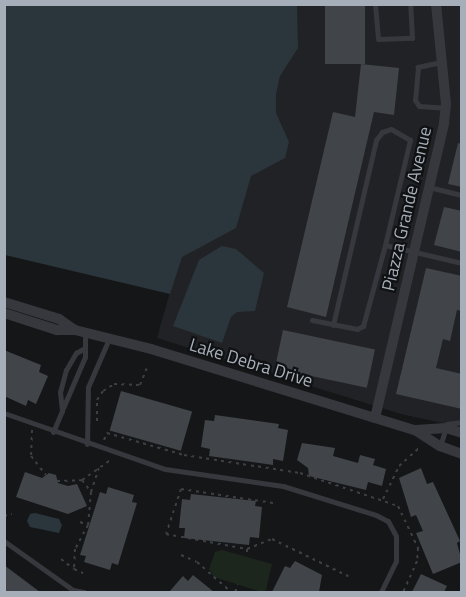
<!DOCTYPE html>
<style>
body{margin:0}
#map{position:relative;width:466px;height:597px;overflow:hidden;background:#151618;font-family:"Titillium Web",sans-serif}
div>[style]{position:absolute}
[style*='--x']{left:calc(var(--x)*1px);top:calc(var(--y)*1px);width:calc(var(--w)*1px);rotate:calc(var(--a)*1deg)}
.built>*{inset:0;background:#212225}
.green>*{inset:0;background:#1d261d}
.water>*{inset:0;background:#2b363c}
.building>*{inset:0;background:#414448;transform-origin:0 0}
.path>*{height:2px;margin-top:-1px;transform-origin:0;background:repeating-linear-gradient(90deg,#3c3f44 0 3px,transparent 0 7.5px)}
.lane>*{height:5px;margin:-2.5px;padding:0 2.5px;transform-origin:2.5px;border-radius:2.5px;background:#36383d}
.street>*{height:10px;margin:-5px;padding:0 5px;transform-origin:5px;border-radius:5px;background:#36383d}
span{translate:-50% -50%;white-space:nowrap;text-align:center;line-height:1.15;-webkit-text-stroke:4.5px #101113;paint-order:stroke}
.street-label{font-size:18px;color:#a6aeb9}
.frame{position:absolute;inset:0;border:6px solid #a6aeb9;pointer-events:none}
</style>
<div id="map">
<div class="built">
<i style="clip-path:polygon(189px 5px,461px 5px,461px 427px,401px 414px,157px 338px,170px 292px)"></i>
</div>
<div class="green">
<i style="clip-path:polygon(222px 550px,272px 564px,266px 590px,262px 592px,214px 577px,209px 569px,215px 552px)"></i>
</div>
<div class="water">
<i style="clip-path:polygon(5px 4px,297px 5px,298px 48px,280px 76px,276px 94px,276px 113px,289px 142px,285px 158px,251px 176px,236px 228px,182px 257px,170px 294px,5px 255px)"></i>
<i style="clip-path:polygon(222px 246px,236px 249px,264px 273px,255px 311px,237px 312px,231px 317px,222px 343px,173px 326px,199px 260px)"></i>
<i style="clip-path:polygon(35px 513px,59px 519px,62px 525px,59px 533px,30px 527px,27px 521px,30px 514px)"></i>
</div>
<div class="building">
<i style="left:325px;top:4px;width:40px;height:60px"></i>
<i style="clip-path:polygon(361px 64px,399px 68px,394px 115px,374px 112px,326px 317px,287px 307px,333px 112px,355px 117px)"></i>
<i style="clip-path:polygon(458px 143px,462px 144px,462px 187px,448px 184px)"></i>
<i style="clip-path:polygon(444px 207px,462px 211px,462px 252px,434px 245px)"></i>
<i style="clip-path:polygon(426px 268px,462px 276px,462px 311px,457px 310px,450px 341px,443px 339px,436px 368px,462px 374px,462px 409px,396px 394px)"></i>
<i style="left:283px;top:330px;width:94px;height:39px;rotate:12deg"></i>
<i style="clip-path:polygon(4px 350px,41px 365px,39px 372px,48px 376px,36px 404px,28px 400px,26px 406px,4px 396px)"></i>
<i style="left:121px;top:391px;width:74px;height:41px;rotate:16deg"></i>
<i style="clip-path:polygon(215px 415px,279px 424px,278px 428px,288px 430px,283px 461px,273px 459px,273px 465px,209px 456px,210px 449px,201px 447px,205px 420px,214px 421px)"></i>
<i style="clip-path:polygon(302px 443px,335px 448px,333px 456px,358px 463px,360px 455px,375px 459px,373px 465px,386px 469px,382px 486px,368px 482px,366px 490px,309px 476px,308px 468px,297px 460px)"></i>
<i style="clip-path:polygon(421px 468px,427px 484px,433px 482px,460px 541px,457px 543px,462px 562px,433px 574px,416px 533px,423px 531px,416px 515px,411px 517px,399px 478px)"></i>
<i style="clip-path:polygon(25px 472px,42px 478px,49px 473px,56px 475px,58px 483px,68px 486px,77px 484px,87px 506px,68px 514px,16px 497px)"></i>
<i style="clip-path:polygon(108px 487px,134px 495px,132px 502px,137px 503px,118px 565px,112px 563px,110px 570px,84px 562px,86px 556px,80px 555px,100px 492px,106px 494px)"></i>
<i style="clip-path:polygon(191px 494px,256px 501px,255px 506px,262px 507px,259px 538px,250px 537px,249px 545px,184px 538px,185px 528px,179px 528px,182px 499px,190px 500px)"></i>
<i style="clip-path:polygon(295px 561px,322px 575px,319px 592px,272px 592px,285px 566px,290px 568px)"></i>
<i style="clip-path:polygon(4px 565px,40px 592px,4px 592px)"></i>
<i style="clip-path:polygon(421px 574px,447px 586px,444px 592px,412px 592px)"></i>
<i style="clip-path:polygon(193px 575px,214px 592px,169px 592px,183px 576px,188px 581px)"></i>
</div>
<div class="path">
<i style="--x:97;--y:421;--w:21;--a:-90"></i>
<i style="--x:97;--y:400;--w:11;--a:-56"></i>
<i style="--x:103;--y:391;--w:13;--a:-32"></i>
<i style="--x:114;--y:384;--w:26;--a:2"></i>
<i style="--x:140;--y:385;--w:18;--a:-68"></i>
<i style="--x:32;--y:430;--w:26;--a:92"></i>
<i style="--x:31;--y:456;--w:24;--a:52"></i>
<i style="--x:104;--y:440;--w:8;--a:-67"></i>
<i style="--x:107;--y:433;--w:80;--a:15.9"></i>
<i style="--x:184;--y:455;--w:117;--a:8.8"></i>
<i style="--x:300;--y:473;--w:103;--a:18.6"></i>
<i style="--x:398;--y:506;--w:47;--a:64.5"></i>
<i style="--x:418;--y:548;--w:13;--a:94"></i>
<i style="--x:417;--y:561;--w:34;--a:114"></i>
<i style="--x:82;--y:480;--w:37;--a:-35"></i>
<i style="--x:57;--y:481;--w:25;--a:-2"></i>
<i style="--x:82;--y:480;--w:15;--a:53"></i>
<i style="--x:91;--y:492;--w:33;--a:95"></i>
<i style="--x:88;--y:525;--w:27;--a:118"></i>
<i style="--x:75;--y:549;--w:20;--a:93"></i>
<i style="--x:74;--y:569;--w:10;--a:24"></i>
<i style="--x:91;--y:492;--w:25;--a:-72"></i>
<i style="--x:383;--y:499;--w:37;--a:-64"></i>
<i style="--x:399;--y:466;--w:27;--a:-42"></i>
<i style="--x:273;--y:503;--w:93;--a:-171.3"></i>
<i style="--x:181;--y:489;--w:47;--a:108.4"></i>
<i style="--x:166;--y:534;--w:82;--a:10.5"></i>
<i style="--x:247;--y:549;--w:27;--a:-22"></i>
<i style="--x:272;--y:539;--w:85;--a:26"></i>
<i style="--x:4;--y:516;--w:8;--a:-14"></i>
<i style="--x:80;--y:522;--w:9;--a:21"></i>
<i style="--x:247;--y:549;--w:8;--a:90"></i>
<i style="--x:181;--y:555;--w:17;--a:24"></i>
<i style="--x:197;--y:562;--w:45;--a:41.4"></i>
<i style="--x:61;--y:559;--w:16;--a:38"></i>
<i style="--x:235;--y:592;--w:8;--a:-67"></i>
</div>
<div class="lane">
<i style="--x:375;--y:4;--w:35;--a:85"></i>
<i style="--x:378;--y:39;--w:34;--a:-2"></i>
<i style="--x:412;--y:38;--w:34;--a:-93"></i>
<i style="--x:441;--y:62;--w:24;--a:168"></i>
<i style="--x:418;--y:67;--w:33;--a:95"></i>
<i style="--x:415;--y:100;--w:7;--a:56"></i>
<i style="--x:419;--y:106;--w:26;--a:4"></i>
<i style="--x:429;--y:187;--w:34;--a:14"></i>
<i style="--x:312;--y:320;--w:46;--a:11.3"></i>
<i style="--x:357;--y:329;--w:7;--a:-27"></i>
<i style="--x:363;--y:326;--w:84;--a:-74.8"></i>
<i style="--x:385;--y:245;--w:79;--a:13.2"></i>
<i style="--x:333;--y:325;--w:190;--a:-76.9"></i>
<i style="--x:376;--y:140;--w:10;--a:-53"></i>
<i style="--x:382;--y:132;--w:9;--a:-18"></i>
<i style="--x:391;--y:129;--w:22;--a:30"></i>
<i style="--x:410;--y:140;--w:108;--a:103.4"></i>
<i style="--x:63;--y:408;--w:56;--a:-66.7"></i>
<i style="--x:85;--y:357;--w:24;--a:-90"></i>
<i style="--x:4;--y:413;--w:170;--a:19.2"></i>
<i style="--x:165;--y:469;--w:119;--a:8.2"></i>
<i style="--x:283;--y:486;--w:97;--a:17.3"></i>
<i style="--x:376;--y:515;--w:13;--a:27"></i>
<i style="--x:388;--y:521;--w:17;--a:62"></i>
<i style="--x:396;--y:536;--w:25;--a:90"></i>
<i style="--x:396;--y:561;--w:34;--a:116"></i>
<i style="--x:53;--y:432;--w:23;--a:-67"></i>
<i style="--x:62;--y:411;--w:19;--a:-96"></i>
<i style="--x:60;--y:392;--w:23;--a:-75"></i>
<i style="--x:66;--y:370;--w:20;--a:-60"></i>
<i style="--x:76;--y:353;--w:8;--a:-30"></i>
<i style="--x:87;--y:444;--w:57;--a:-89"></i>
<i style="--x:88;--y:387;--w:52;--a:-66.4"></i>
<i style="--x:440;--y:446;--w:23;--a:-72"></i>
<i style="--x:447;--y:424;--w:15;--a:-8"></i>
<i style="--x:4;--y:541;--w:85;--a:35.4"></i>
<i style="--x:73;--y:590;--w:11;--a:10"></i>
</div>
<div class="street">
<i style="--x:4;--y:302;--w:58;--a:17.2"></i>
<i style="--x:59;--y:319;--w:19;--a:35"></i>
<i style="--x:4;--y:313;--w:56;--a:17.8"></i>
<i style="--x:57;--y:330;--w:18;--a:0"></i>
<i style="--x:75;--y:330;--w:78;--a:14"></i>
<i style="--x:151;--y:349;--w:276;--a:17.1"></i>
<i style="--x:415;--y:430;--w:30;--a:33"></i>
<i style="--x:440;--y:446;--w:23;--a:20"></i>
<i style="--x:375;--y:418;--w:303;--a:-76.8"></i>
<i style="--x:444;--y:123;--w:19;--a:-84"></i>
<i style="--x:446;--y:104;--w:100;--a:-95.7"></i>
<i style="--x:416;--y:430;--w:30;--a:-4"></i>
<i style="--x:446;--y:428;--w:17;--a:17"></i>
</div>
<div class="street-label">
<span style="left:407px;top:209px;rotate:-77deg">Piazza Grande Avenue</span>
<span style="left:251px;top:363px;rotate:17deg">Lake Debra Drive</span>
</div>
<div class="frame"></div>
</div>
